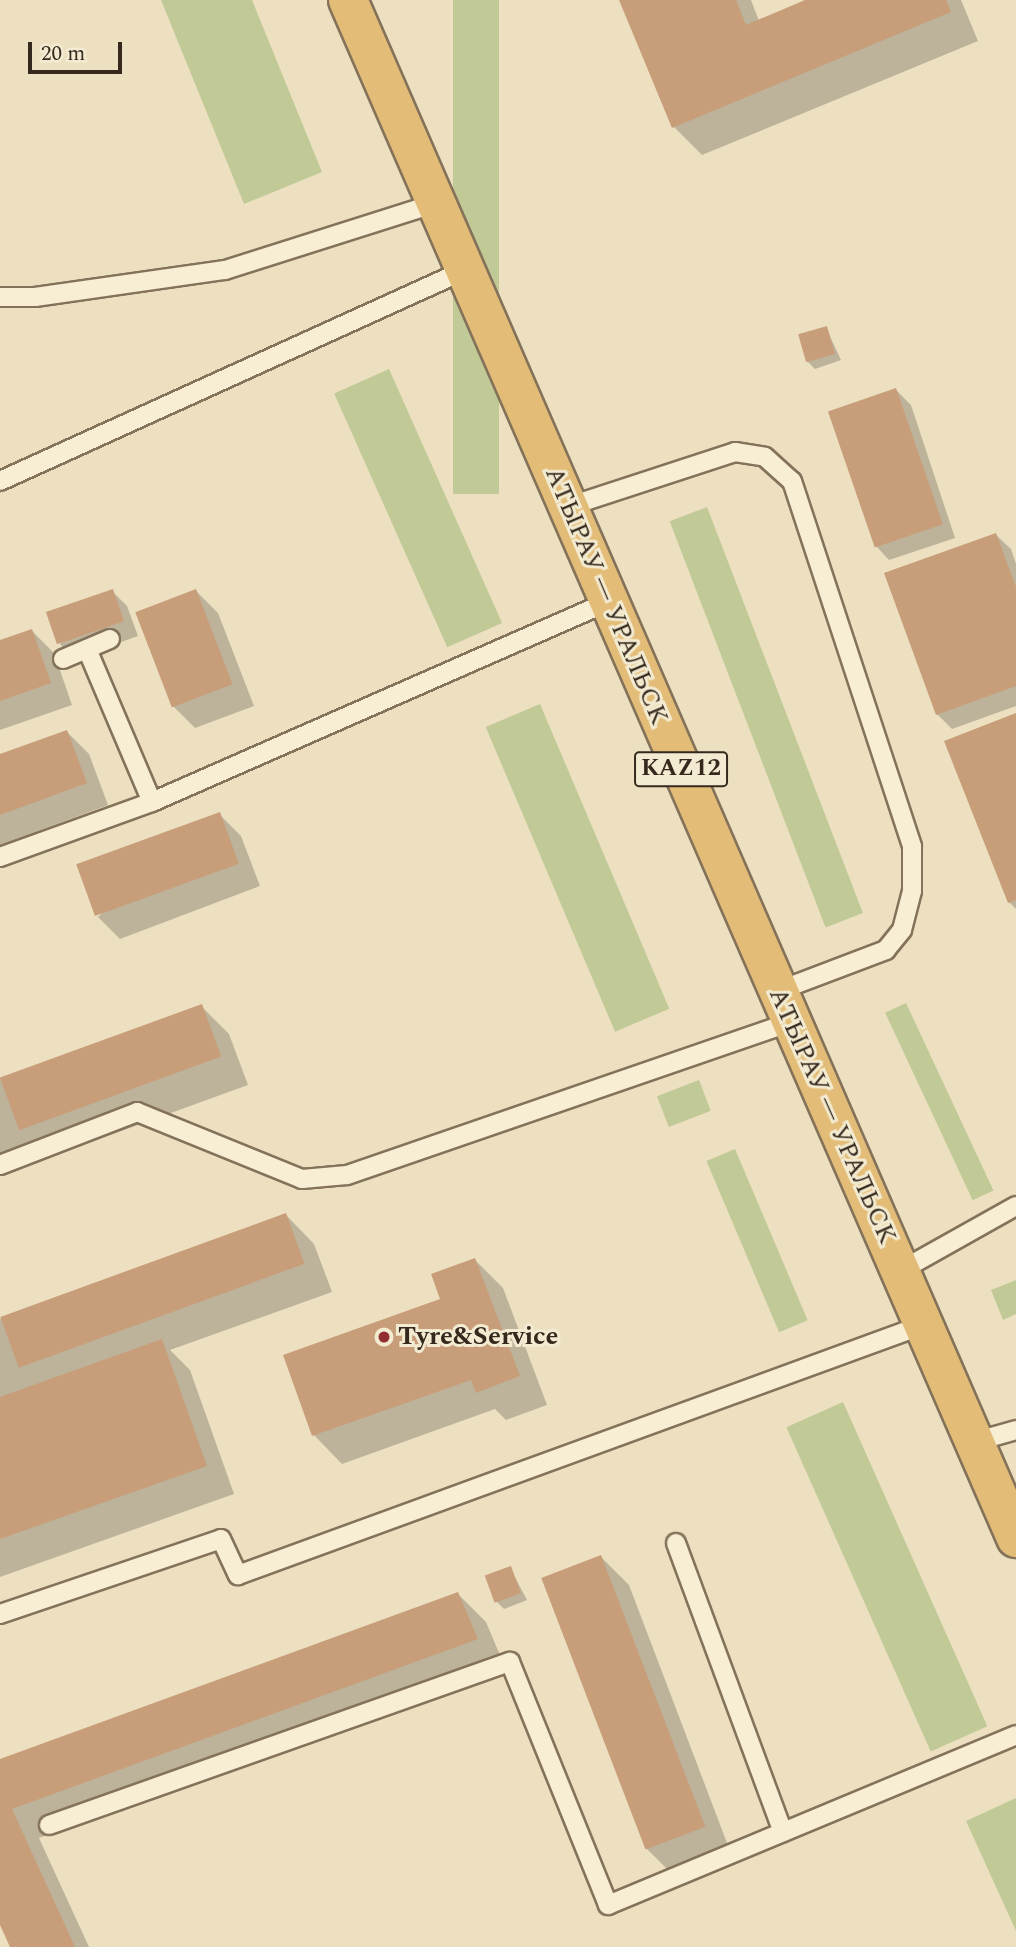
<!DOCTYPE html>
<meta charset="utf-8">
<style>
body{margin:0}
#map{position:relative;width:1016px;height:1947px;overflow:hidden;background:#ece0c1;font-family:Spectral,serif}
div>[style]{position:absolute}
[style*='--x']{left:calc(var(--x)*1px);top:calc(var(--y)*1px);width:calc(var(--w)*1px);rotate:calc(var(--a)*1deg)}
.green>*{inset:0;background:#c1c996;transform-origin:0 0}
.shadow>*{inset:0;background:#0003}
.building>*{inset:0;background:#c89d79;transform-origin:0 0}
.roads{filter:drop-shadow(2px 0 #84725a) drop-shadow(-2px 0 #84725a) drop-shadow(0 2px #84725a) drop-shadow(0 -2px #84725a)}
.service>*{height:18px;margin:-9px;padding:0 9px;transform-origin:9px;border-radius:9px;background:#f7eed4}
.trunk>*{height:38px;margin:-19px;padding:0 19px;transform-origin:19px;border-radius:19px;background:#e3bd78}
.dots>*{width:19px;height:19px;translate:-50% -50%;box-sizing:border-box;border:4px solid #f3ebd1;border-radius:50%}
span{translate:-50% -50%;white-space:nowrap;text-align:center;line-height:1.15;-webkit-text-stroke:6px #f3ebd1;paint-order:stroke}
.shield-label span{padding:2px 5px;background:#f3ebd1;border:2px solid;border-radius:5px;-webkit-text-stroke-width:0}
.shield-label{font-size:24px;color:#35291d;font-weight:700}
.street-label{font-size:26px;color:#35291d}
.poi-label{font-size:26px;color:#35291d;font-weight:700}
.left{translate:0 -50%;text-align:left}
.scale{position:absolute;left:28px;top:42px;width:94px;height:32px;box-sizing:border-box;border:4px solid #35291d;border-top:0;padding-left:9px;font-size:21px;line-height:24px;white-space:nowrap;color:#35291d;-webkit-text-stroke:5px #f3ebd1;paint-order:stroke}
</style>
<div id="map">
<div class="green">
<i style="clip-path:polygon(161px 0,252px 0,322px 172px,244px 204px)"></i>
<i style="left:453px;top:0;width:46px;height:494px"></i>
<i style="left:389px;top:369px;width:278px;height:60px;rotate:66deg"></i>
<i style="left:707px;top:507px;width:435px;height:40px;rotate:69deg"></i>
<i style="left:540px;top:704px;width:331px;height:59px;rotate:67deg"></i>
<i style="left:906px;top:1003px;width:207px;height:23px;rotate:65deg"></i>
<i style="left:699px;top:1080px;width:33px;height:45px;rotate:69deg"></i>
<i style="left:735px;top:1149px;width:186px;height:31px;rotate:67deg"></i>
<i style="clip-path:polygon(1016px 1280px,1016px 1314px,1003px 1320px,991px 1290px)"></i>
<i style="left:843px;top:1402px;width:355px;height:62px;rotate:66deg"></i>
<i style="clip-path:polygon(1016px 1798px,1016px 1931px,966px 1821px)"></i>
</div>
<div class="shadow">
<i style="clip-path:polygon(621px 0,751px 0,759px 21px,810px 0,961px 0,978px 41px,702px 155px,674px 127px)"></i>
<i style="clip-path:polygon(826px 328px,841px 360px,815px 369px,808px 362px)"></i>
<i style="clip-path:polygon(896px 390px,911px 405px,955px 538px,889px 560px,875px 545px)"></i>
<i style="clip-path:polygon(996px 535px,1011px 549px,1016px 564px,1016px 706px,952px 729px,937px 714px)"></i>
<i style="clip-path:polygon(112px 591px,127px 606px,138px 636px,74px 659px,60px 644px)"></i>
<i style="clip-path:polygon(196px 591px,218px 613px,254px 706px,195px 728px,173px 706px)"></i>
<i style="clip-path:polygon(32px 631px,54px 653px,72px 705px,0 730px,0 642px)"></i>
<i style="clip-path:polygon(1016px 715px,1016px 909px,1009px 902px)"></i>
<i style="clip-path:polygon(67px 732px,89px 754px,108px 805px,0 845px,0 756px)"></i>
<i style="clip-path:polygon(219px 814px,241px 836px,260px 886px,120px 939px,98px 917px)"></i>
<i style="clip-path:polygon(201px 1006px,229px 1034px,248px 1085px,0 1175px,0 1079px)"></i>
<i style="clip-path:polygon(286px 1215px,314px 1244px,332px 1292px,170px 1350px,190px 1370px,234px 1494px,0 1577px,0 1319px)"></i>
<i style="clip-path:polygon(475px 1260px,503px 1288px,547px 1405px,506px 1420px,495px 1409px,342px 1464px,314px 1435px,443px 1300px)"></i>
<i style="clip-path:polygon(601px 1557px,629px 1585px,732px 1856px,675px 1877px,647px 1849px)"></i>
<i style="clip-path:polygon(510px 1568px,527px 1600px,504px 1609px,497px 1602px)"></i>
<i style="clip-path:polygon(458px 1594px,486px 1622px,505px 1667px,39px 1838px,89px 1947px,12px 1947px,0 1920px,0 1761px)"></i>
</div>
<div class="building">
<i style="clip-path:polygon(619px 0,736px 0,746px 25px,805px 0,946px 0,951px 12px,672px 128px)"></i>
<i style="left:827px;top:326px;width:29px;height:30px;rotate:74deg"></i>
<i style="left:896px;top:388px;width:144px;height:72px;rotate:71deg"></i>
<i style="clip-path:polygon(996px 533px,1016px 587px,1016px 686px,936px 715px,884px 573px)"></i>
<i style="left:113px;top:589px;width:34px;height:71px;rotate:71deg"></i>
<i style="left:196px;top:589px;width:102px;height:65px;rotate:69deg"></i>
<i style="clip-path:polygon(32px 629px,51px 683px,0 701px,0 640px)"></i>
<i style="clip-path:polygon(1016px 713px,1016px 900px,1008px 903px,944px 741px)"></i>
<i style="clip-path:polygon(67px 730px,87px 783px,0 815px,0 754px)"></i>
<i style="left:220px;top:812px;width:55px;height:153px;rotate:70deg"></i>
<i style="left:202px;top:1004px;width:56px;height:215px;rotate:70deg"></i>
<i style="left:286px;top:1213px;width:54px;height:304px;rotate:70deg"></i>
<i style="clip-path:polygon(475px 1258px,520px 1376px,476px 1393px,471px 1380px,312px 1436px,283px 1355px,440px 1299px,431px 1274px)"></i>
<i style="clip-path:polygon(162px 1339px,207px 1466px,0 1539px,0 1397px)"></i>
<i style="left:601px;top:1555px;width:291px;height:64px;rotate:69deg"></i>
<i style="left:511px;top:1566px;width:29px;height:28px;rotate:70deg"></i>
<i style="clip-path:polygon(458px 1592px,478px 1639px,12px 1809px,75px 1947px,10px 1947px,0 1925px,0 1759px)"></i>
</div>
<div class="roads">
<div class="service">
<i style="--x:0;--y:297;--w:35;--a:0"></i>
<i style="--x:35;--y:297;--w:192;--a:-8.1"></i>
<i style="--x:225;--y:270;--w:221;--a:-17.6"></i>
<i style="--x:0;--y:481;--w:511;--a:-24.41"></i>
<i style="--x:567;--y:507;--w:177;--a:-18.1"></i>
<i style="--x:735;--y:452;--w:30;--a:9"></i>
<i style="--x:765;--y:457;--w:36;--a:42"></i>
<i style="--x:792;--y:481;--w:385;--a:71.8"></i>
<i style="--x:912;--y:847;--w:44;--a:90"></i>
<i style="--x:912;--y:891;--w:40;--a:104.4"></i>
<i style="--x:902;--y:930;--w:26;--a:129"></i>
<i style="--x:886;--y:950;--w:116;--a:159.2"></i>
<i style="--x:87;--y:649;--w:166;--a:67"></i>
<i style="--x:63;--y:659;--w:51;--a:-23.1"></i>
<i style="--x:0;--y:857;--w:162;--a:-19.9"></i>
<i style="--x:152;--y:802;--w:498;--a:-23.7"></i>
<i style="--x:0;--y:1165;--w:147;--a:-21.1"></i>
<i style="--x:137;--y:1112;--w:178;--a:22.1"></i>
<i style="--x:302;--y:1179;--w:45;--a:-5.1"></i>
<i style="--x:347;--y:1175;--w:470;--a:-19"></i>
<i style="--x:900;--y:1271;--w:133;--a:-29.3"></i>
<i style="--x:974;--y:1442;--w:44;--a:-15.9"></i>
<i style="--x:676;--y:1543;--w:308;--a:69.7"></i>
<i style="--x:0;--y:1614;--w:233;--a:-18.7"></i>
<i style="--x:221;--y:1539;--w:40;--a:65"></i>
<i style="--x:238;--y:1575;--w:729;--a:-20.05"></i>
<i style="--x:49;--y:1825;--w:489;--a:-19.5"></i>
<i style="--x:510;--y:1662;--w:262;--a:68"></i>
<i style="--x:608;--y:1905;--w:442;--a:-22.6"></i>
</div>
<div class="trunk">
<i style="--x:348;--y:0;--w:1677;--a:66.52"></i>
</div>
</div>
<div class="dots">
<i style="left:384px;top:1337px;background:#902f2d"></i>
</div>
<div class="shield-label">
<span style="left:681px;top:769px">KAZ12</span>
</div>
<div class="street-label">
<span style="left:606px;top:596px;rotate:67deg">АТЫРАУ — УРАЛЬСК</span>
<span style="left:832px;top:1116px;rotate:66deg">АТЫРАУ — УРАЛЬСК</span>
</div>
<div class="poi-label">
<span class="left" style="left:398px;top:1337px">Tyre&amp;Service</span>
</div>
<div class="scale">20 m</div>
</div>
